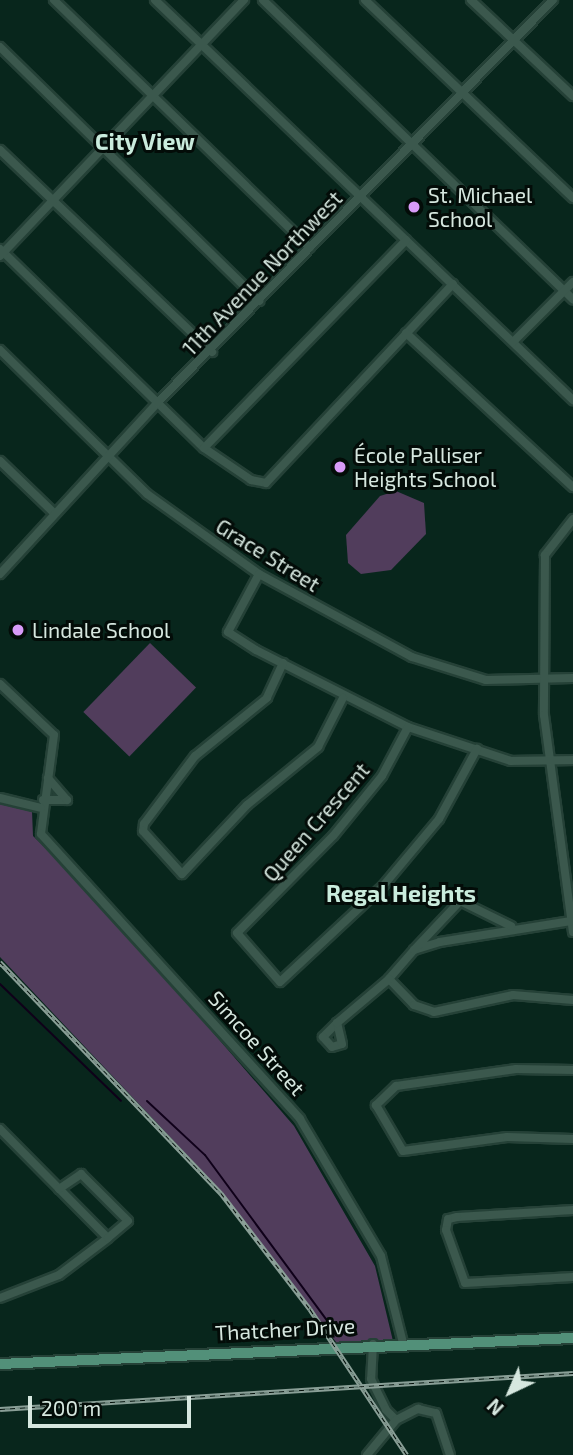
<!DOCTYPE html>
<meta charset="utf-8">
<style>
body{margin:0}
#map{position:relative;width:573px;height:1455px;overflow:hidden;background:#08261c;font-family:"Exo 2",sans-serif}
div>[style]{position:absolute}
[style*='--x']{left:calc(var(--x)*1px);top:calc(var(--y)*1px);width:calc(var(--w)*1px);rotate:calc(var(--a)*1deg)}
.green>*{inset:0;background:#513d5c;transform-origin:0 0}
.stream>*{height:2px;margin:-1px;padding:0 1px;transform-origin:1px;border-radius:1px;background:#0f0019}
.roads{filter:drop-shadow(2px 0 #254137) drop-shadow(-2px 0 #254137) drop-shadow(0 2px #254137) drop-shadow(0 -2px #254137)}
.minor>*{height:8px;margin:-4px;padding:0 4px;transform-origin:4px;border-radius:4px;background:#3b584d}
.major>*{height:10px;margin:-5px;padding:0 5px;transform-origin:5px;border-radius:5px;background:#529079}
.rail>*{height:4.5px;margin-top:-2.25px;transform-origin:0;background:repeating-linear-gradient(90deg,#030c08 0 5px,#8a9f97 0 10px);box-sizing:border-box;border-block:2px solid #8a9f97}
.dots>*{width:19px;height:19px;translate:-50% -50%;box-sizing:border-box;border:4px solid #030c08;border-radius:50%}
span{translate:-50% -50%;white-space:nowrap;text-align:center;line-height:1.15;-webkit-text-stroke:6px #030c08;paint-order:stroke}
.poi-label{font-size:21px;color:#d6e7df}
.left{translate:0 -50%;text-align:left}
.street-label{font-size:21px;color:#d6e7df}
.neighbourhood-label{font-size:23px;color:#caecdd;font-weight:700}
.north{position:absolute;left:475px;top:1357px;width:70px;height:70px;-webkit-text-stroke:5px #030c08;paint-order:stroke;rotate:224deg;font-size:19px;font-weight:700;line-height:28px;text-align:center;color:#d6e7df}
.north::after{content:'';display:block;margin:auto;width:24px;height:32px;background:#d6e7df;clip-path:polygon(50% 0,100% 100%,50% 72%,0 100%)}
.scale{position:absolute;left:28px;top:1396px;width:163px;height:32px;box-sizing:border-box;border:4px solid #d6e7df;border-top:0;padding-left:9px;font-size:21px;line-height:24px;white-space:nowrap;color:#d6e7df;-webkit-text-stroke:5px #030c08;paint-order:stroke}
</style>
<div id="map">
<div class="green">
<i style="clip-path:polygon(396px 491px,424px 503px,426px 534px,391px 570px,361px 574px,348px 563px,346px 535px,380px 496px)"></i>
<i style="left:150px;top:643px;width:64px;height:96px;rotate:44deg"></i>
<i style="clip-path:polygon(0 800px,32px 811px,33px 836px,92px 893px,294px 1126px,375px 1266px,393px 1341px,336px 1342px,221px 1191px,0 957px)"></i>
</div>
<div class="stream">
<i style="--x:0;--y:984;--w:168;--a:44"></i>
<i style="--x:147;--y:1101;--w:79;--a:43"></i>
<i style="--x:205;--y:1155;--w:217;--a:53.6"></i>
</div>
<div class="roads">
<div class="minor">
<i style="--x:54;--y:0;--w:356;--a:44.1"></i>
<i style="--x:155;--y:0;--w:579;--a:43.74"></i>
<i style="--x:263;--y:0;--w:431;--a:44"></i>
<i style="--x:365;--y:0;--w:287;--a:43.6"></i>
<i style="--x:471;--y:0;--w:140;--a:43.3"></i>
<i style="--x:0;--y:47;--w:363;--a:44.4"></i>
<i style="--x:0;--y:150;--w:293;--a:43.6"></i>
<i style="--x:0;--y:249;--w:285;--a:44.3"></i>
<i style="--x:204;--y:448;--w:57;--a:34.2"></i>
<i style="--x:251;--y:480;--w:15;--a:11"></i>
<i style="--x:266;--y:483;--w:273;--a:-46.8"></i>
<i style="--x:0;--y:256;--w:354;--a:-46.4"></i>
<i style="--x:406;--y:333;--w:227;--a:42.7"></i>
<i style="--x:513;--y:342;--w:85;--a:-45"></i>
<i style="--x:0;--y:350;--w:206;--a:44.4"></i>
<i style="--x:147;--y:494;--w:138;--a:35.5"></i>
<i style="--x:259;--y:574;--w:174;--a:28.5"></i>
<i style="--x:412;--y:657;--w:77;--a:17.3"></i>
<i style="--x:486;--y:680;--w:87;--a:-1.3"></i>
<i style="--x:204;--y:448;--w:290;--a:-45.8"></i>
<i style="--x:0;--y:461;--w:74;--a:43.9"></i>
<i style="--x:573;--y:519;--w:46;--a:127.9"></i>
<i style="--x:545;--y:555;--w:160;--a:90.4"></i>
<i style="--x:544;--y:715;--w:219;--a:82.4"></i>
<i style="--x:0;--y:574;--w:232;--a:-47.4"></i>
<i style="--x:157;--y:403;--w:565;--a:-45.5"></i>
<i style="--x:259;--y:574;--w:66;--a:118.1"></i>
<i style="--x:228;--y:632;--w:33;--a:33"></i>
<i style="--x:256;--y:650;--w:170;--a:26.9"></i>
<i style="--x:408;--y:727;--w:108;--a:18.3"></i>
<i style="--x:511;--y:761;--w:62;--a:-0.9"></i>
<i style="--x:283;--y:663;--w:38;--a:115"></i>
<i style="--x:267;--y:698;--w:92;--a:141.1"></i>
<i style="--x:195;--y:756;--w:85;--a:126.9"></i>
<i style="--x:144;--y:824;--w:7;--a:98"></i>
<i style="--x:143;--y:831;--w:58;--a:47.8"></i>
<i style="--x:182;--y:874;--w:95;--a:-46.7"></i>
<i style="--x:247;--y:805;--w:92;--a:-39.2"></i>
<i style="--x:318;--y:747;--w:55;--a:-63"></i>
<i style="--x:0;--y:684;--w:74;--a:43.4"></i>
<i style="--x:54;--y:735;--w:100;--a:97.5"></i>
<i style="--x:41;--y:834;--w:385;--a:47.7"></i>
<i style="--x:300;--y:1119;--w:159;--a:59.4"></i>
<i style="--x:381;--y:1256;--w:90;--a:75.8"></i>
<i style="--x:408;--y:727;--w:55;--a:118"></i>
<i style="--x:382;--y:776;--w:77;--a:129.2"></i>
<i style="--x:333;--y:836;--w:136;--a:134.7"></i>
<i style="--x:237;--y:933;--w:65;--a:48.7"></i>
<i style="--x:280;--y:982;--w:141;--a:-43"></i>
<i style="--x:383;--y:886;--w:87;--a:-50.1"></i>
<i style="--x:439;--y:819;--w:80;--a:-61.5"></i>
<i style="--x:0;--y:798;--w:42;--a:13.7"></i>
<i style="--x:43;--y:800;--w:24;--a:0"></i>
<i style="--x:67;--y:800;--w:29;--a:-131"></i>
<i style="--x:571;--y:921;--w:133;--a:170.9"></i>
<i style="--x:440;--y:942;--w:27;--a:163"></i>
<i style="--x:414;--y:950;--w:38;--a:131"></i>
<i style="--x:389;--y:979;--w:36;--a:46"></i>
<i style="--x:414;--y:1005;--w:21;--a:19"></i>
<i style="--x:434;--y:1012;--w:81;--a:-12.1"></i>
<i style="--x:513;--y:995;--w:60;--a:4.8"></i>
<i style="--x:414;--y:950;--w:67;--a:-46.8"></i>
<i style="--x:460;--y:901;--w:57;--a:26.1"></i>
<i style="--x:337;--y:1023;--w:20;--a:135"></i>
<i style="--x:323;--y:1037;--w:13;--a:48"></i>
<i style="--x:332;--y:1047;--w:10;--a:-17"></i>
<i style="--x:342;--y:1044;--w:22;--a:-103"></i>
<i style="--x:337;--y:1023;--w:68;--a:-40.2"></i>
<i style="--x:573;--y:1070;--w:57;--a:-179"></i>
<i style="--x:516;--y:1069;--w:121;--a:171.9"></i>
<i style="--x:396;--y:1086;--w:28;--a:136"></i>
<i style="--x:376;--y:1105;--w:53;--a:59.6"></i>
<i style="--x:403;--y:1151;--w:105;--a:-7.7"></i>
<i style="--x:507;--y:1137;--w:66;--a:1.7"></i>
<i style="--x:0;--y:1129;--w:153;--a:45.3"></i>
<i style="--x:108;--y:1238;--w:61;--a:142.9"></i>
<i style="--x:59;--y:1275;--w:63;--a:158.7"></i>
<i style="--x:59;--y:1189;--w:27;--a:-34"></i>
<i style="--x:81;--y:1174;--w:66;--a:45"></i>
<i style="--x:128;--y:1221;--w:26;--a:140"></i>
<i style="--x:573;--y:1210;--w:116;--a:176.5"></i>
<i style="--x:457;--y:1217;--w:9;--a:167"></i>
<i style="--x:448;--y:1219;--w:11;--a:100"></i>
<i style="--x:446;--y:1230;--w:56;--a:70.3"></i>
<i style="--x:465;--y:1283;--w:108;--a:-3.2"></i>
<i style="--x:373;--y:1344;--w:35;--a:93"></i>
<i style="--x:371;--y:1379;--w:34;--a:64"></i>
<i style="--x:386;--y:1410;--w:14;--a:45"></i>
<i style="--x:396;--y:1420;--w:25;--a:-27"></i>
<i style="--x:418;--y:1409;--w:18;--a:13"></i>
<i style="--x:436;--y:1413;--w:44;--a:71.6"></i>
<i style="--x:367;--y:1455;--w:45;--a:-50.4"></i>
</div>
<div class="major">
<i style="--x:0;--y:1364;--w:574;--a:-2.6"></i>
</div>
</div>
<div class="rail">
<i style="--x:0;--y:962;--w:320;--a:46.3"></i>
<i style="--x:221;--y:1193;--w:146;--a:52.5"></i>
<i style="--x:310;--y:1309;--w:175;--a:56.4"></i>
<i style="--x:0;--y:1409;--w:574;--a:-3.6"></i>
</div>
<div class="dots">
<i style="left:414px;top:207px;background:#d89bf8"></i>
<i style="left:340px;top:467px;background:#d89bf8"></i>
<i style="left:18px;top:630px;background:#d89bf8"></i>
</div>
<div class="poi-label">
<span class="left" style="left:428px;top:207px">St. Michael<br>School</span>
<span class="left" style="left:354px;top:467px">École Palliser<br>Heights School</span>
<span class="left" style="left:32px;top:630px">Lindale School</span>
</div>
<div class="street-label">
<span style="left:262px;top:273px;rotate:-46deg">11th Avenue Northwest</span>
<span style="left:268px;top:555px;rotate:32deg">Grace Street</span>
<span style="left:316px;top:822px;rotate:-49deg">Queen Crescent</span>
<span style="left:257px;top:1043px;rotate:48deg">Simcoe Street</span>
<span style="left:285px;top:1329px;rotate:-3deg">Thatcher Drive</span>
</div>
<div class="neighbourhood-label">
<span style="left:145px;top:141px">City View</span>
<span style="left:401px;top:893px">Regal Heights</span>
</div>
<div class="north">N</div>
<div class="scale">200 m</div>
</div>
